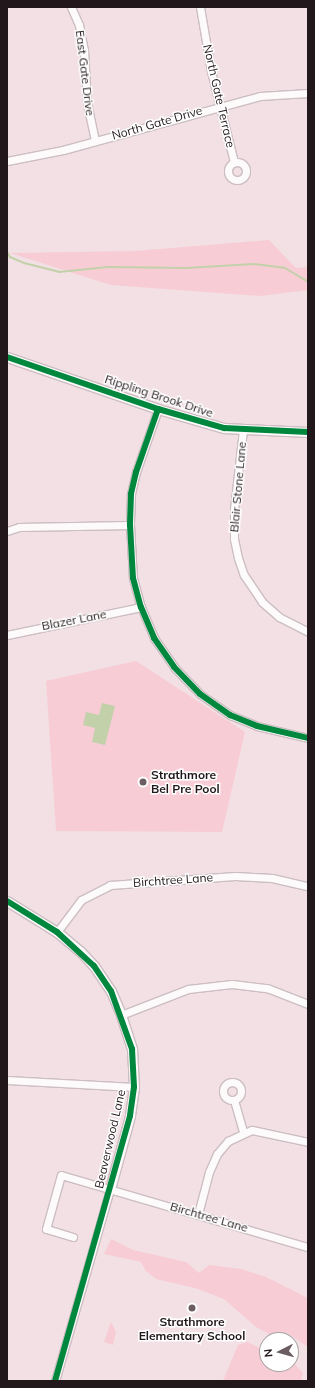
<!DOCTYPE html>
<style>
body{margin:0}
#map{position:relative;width:315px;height:1388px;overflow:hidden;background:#f2e0e4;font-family:Mulish,sans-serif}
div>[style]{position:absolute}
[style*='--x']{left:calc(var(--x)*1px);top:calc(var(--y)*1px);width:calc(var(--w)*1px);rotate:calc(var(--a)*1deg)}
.green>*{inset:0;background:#f7ccd5}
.water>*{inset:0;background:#c2d1a9}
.stream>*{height:2px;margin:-1px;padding:0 1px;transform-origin:1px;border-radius:1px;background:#c2d1a9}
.roads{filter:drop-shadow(1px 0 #ccbec1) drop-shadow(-1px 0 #ccbec1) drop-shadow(0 1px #ccbec1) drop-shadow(0 -1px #ccbec1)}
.minor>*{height:7px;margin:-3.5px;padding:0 3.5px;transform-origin:3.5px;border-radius:3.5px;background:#fdfafb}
.minor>.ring{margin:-3.5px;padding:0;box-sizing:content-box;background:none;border:7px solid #fdfafb;border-radius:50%}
.tertiary>*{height:9px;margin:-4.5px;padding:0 4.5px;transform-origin:4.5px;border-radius:4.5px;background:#fdfafb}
.cycleway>*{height:6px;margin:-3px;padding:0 3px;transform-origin:3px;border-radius:3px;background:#00873e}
.dots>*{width:11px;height:11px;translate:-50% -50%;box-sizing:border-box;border:2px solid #fff;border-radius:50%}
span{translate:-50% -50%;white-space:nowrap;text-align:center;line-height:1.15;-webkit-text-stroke:3px #fff;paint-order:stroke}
.street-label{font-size:12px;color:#22171a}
.poi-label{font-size:12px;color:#22171a;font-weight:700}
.left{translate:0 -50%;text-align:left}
.frame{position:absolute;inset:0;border:8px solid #22171a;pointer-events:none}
.north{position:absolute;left:259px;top:1332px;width:40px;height:40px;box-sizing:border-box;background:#fff;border:1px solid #a7a2a3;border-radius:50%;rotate:264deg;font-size:11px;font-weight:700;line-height:16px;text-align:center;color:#22171a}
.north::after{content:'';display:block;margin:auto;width:14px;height:18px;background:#6b5d61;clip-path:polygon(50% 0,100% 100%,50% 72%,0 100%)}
</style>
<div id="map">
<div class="green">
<i style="clip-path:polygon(269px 240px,296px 268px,308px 267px,308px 290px,260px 296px,111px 285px,10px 253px,135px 251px)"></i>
<i style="clip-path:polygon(136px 661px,245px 732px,222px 832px,56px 831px,46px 681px)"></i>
<i style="clip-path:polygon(111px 1239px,133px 1250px,186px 1262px,199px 1273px,209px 1265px,241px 1269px,266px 1277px,308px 1298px,308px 1347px,287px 1333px,275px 1337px,256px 1327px,224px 1299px,195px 1288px,156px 1279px,146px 1271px,141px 1262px,104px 1254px)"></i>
<i style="clip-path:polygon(111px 1322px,116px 1332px,113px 1345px,104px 1342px)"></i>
<i style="clip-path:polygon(247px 1342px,267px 1351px,267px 1364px,293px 1362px,303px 1373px,301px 1381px,223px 1381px,238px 1345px)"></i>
</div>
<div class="water">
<i style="clip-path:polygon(102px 703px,115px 706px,105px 745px,92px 742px,95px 728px,83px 725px,86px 712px,99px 715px)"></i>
</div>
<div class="stream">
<i style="--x:7;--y:252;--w:6;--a:59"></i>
<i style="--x:10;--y:257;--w:15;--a:23"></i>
<i style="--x:24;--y:263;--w:36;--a:14"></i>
<i style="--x:59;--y:272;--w:49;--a:-5.8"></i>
<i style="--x:108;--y:267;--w:78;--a:0.7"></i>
<i style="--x:186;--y:268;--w:68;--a:-3.4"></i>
<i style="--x:254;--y:264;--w:31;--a:7"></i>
<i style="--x:285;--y:268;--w:27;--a:31"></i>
</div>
<div class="roads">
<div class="minor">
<i style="--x:71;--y:7;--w:20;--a:66"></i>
<i style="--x:79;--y:25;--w:25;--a:79"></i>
<i style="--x:84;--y:50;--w:53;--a:86.8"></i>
<i style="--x:87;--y:103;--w:39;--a:78"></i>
<i style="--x:200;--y:7;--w:65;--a:80.2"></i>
<i style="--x:211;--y:71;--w:94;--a:75.8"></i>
<i style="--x:7;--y:161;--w:57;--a:-11.1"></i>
<i style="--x:63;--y:150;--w:204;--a:-15.3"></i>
<i style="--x:260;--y:96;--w:48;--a:-3.6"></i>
<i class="ring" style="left:228px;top:162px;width:11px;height:11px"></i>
<i style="--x:158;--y:409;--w:67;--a:109.2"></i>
<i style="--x:136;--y:472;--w:23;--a:103"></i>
<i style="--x:131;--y:494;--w:31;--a:92"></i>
<i style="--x:130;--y:525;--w:53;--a:86.8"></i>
<i style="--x:133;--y:578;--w:30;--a:75"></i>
<i style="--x:141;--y:607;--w:34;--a:67"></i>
<i style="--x:154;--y:638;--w:35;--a:55"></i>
<i style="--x:174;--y:667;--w:37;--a:46"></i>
<i style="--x:200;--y:694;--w:37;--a:35"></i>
<i style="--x:230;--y:715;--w:29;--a:22"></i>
<i style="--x:257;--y:726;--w:52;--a:13.2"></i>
<i style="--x:243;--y:430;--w:80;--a:96.5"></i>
<i style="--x:234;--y:509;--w:30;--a:90"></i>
<i style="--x:234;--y:539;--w:19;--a:78"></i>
<i style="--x:238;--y:558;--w:18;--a:71"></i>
<i style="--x:244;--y:575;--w:32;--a:56"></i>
<i style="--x:262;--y:602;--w:23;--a:41"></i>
<i style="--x:279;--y:617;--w:33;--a:27"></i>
<i style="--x:7;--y:531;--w:13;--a:-18"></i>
<i style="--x:19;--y:527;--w:111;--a:-1"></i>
<i style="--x:7;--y:635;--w:137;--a:-11.8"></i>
<i style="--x:57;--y:932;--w:40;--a:-53"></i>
<i style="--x:81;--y:900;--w:33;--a:-27"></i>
<i style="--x:110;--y:885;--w:125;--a:-4.1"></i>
<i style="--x:235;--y:876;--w:37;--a:3"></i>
<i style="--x:272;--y:878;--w:37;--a:13"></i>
<i style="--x:121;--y:1015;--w:72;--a:-21.2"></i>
<i style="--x:188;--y:989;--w:44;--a:-6.5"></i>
<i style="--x:232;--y:984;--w:35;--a:7"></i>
<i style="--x:267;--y:988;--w:44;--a:21.3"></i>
<i style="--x:7;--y:1080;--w:127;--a:3.2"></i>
<i class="ring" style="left:223px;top:1082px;width:11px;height:11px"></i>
<i style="--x:234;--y:1100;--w:33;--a:74"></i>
<i style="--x:198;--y:1214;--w:43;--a:-75.3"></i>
<i style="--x:209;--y:1172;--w:20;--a:-66"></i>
<i style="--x:217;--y:1154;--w:17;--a:-50"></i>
<i style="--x:228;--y:1141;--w:26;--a:-25"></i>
<i style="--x:252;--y:1130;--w:57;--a:12.1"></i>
<i style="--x:73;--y:1237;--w:28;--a:-163"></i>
<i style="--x:46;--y:1229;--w:56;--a:-74.5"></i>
<i style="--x:61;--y:1175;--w:257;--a:16.3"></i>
<i style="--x:55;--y:1381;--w:200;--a:-74"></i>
</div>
<div class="tertiary">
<i style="--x:7;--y:357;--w:160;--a:19"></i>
<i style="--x:158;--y:409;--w:69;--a:16.1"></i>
<i style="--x:224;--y:428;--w:84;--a:2.7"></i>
<i style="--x:7;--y:901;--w:59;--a:31.8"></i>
<i style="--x:57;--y:932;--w:30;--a:40"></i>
<i style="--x:80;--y:951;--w:21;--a:47"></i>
<i style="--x:94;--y:966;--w:30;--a:56"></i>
<i style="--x:111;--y:991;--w:26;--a:67"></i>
<i style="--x:121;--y:1015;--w:36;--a:72"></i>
<i style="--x:132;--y:1049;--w:38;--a:87"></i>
<i style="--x:134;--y:1087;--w:29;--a:98"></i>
<i style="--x:130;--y:1116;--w:76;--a:105.3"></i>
</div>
</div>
<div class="cycleway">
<i style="--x:7;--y:357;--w:160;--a:19"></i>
<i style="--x:158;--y:409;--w:69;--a:16.1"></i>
<i style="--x:224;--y:428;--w:84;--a:2.7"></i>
<i style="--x:158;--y:409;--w:67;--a:109.2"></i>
<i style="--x:136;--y:472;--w:23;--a:103"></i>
<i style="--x:131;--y:494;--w:31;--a:92"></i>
<i style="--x:130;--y:525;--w:53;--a:86.8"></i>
<i style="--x:133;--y:578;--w:30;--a:75"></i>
<i style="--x:141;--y:607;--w:34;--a:67"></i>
<i style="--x:154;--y:638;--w:35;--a:55"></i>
<i style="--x:174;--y:667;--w:37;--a:46"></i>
<i style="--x:200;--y:694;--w:37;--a:35"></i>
<i style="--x:230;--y:715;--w:29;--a:22"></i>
<i style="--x:257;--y:726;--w:52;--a:13.2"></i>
<i style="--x:7;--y:901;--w:59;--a:31.8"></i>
<i style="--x:57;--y:932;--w:50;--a:42.6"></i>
<i style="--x:94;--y:966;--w:30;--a:56"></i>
<i style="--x:111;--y:991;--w:62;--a:70.1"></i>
<i style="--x:132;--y:1049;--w:38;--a:87"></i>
<i style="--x:134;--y:1087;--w:29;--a:98"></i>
<i style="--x:130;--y:1116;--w:275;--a:105.8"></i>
</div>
<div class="dots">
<i style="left:143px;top:782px;background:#6b5d61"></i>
<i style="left:192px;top:1308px;background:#6b5d61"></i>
</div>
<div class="street-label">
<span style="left:85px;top:73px;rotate:83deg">East Gate Drive</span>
<span style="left:219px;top:96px;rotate:77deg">North Gate Terrace</span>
<span style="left:157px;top:123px;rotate:-16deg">North Gate Drive</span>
<span style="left:159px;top:396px;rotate:18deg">Rippling Brook Drive</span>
<span style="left:238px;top:487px;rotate:-85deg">Blair Stone Lane</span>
<span style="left:74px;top:620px;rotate:-11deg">Blazer Lane</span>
<span style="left:173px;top:880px;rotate:-4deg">Birchtree Lane</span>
<span style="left:110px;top:1139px;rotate:-77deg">Beaverwood Lane</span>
<span style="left:209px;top:1217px;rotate:16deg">Birchtree Lane</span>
</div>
<div class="poi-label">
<span class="left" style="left:151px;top:782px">Strathmore<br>Bel Pre Pool</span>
<span style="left:192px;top:1329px">Strathmore<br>Elementary School</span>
</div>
<div class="frame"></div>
<div class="north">N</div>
</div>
